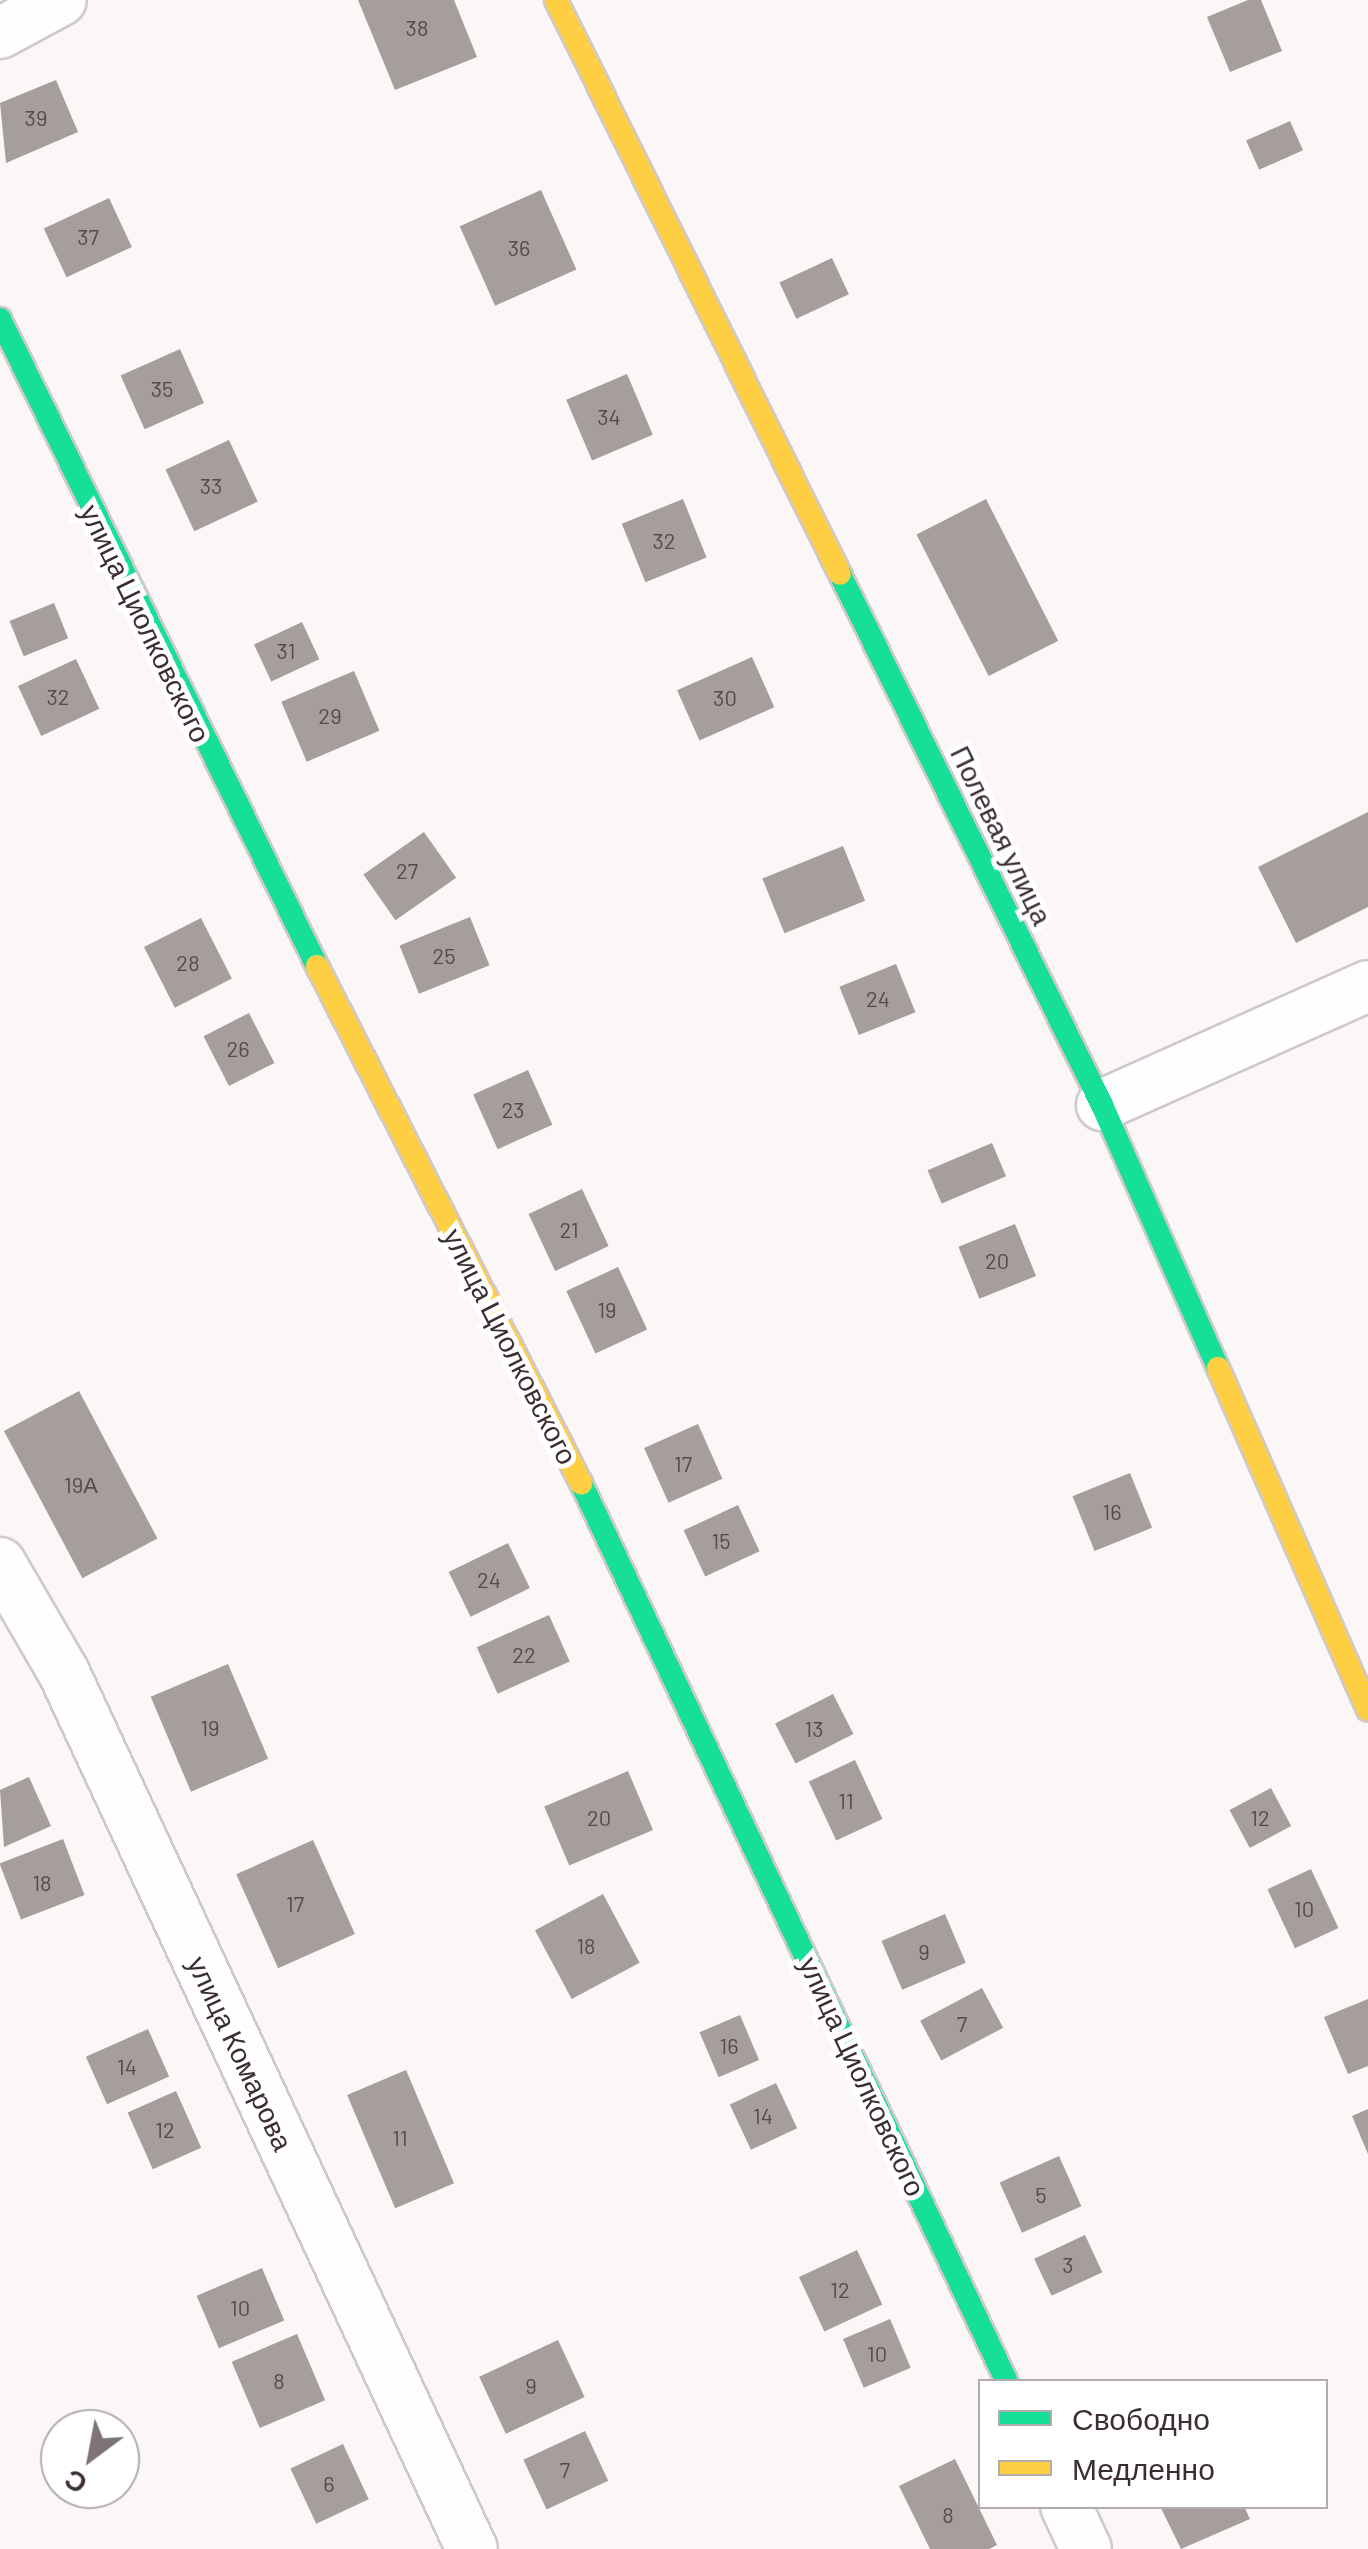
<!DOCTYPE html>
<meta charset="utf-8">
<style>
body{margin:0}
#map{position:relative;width:1368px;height:2549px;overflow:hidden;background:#fbf7f7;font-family:Barlow,sans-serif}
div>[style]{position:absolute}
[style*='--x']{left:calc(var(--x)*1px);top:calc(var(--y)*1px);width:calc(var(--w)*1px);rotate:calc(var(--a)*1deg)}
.building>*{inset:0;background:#a69d9d;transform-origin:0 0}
.roads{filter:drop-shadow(2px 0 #d0c8c9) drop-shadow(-2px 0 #d0c8c9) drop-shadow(0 2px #d0c8c9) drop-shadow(0 -2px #d0c8c9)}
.street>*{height:50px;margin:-25px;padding:0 25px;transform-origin:25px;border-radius:25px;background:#fefefe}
.fast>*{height:22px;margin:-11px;padding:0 11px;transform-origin:11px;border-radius:11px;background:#16e098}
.slow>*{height:22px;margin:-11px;padding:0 11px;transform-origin:11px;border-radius:11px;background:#ffcf43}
span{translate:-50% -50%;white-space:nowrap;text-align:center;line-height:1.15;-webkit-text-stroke:10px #fff;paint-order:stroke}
.number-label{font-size:22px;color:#564a4b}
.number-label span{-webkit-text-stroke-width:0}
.street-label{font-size:28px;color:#3b2e30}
.legend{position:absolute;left:978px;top:2379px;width:350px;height:130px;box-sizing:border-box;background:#fff;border:2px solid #b1abac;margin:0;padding:12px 18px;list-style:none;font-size:30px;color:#3b2e30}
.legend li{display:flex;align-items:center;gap:20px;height:50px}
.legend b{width:50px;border:2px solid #b1abac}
.north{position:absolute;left:40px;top:2409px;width:100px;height:100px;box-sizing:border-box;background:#fff;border:2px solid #b1abac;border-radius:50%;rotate:212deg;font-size:28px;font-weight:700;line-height:40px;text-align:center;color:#3b2e30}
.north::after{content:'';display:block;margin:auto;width:35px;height:45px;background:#7e7476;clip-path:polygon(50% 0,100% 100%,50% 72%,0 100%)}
</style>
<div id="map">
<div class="building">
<i style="clip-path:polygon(358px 0,454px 0,477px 57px,395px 90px)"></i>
<i style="clip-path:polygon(1248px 0,1261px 0,1282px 51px,1230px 72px,1207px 17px)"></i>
<i style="clip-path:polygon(56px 80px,78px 132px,6px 163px,0 103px)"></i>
<i style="left:1290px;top:121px;width:32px;height:48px;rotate:66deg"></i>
<i style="left:541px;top:190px;width:87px;height:89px;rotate:66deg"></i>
<i style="left:109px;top:198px;width:54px;height:72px;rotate:65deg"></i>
<i style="left:832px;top:258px;width:40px;height:58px;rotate:65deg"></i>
<i style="left:180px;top:349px;width:59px;height:65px;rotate:66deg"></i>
<i style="left:627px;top:374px;width:66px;height:66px;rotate:67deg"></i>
<i style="left:229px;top:440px;width:68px;height:70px;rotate:65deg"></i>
<i style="left:683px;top:499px;width:63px;height:66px;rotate:68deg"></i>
<i style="left:986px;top:499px;width:159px;height:78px;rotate:63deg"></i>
<i style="left:54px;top:603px;width:38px;height:48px;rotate:68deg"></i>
<i style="left:302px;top:622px;width:41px;height:53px;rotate:65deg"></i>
<i style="left:752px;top:657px;width:55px;height:82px;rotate:66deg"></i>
<i style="left:76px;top:659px;width:55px;height:64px;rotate:65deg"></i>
<i style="left:354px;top:671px;width:65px;height:79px;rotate:67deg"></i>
<i style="clip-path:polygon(1368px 812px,1368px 907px,1296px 943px,1258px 867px)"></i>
<i style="left:424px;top:832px;width:56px;height:74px;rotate:55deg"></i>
<i style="left:843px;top:846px;width:59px;height:87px;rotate:68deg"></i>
<i style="left:470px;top:917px;width:52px;height:76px;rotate:68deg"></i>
<i style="left:201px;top:918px;width:68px;height:64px;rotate:63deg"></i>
<i style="left:896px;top:964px;width:52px;height:61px;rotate:68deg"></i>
<i style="left:249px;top:1013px;width:56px;height:51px;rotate:63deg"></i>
<i style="left:528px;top:1070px;width:60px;height:60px;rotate:66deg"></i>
<i style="left:992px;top:1143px;width:36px;height:70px;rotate:67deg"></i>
<i style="left:582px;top:1189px;width:63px;height:59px;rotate:65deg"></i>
<i style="left:1015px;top:1224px;width:56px;height:61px;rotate:68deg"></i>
<i style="left:618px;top:1267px;width:69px;height:57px;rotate:65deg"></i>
<i style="left:79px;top:1391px;width:167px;height:85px;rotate:62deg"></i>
<i style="left:698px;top:1424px;width:60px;height:59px;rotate:66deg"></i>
<i style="left:1130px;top:1473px;width:59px;height:62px;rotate:68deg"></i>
<i style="left:738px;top:1505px;width:51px;height:60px;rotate:65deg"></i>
<i style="left:508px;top:1543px;width:50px;height:66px;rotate:64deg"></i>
<i style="left:549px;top:1615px;width:51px;height:79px;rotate:66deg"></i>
<i style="left:228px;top:1664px;width:103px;height:84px;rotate:67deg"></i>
<i style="left:833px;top:1694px;width:45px;height:65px;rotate:63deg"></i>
<i style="left:855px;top:1760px;width:65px;height:51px;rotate:65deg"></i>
<i style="left:628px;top:1771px;width:64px;height:91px;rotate:67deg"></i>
<i style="clip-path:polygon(29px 1777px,51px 1826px,4px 1847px,0 1790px)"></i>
<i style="left:1271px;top:1788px;width:43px;height:47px;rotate:62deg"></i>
<i style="left:63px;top:1839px;width:60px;height:68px;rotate:69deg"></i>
<i style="left:313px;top:1840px;width:103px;height:84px;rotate:66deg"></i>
<i style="left:1311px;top:1869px;width:65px;height:48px;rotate:65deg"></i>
<i style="left:603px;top:1894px;width:78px;height:77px;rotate:62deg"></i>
<i style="left:945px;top:1914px;width:53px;height:69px;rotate:67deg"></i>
<i style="left:982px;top:1988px;width:45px;height:70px;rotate:62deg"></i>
<i style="clip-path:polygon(1368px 1999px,1368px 2066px,1348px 2074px,1324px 2017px)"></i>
<i style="left:740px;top:2015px;width:49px;height:44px;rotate:67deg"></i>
<i style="left:148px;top:2029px;width:52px;height:68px;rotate:66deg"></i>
<i style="left:406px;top:2070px;width:123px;height:64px;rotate:67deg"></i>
<i style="left:776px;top:2083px;width:50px;height:51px;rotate:65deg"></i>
<i style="left:176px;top:2091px;width:62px;height:53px;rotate:66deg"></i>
<i style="clip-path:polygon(1368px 2109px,1368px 2154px,1352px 2116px)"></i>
<i style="left:1059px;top:2156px;width:55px;height:65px;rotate:66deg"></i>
<i style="left:1085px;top:2235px;width:41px;height:56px;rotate:65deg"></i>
<i style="left:857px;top:2250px;width:60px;height:64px;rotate:65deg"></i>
<i style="left:262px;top:2268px;width:57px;height:71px;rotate:67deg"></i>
<i style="left:890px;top:2319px;width:53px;height:51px;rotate:67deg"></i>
<i style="left:297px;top:2334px;width:72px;height:71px;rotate:67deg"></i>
<i style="left:558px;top:2340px;width:63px;height:87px;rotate:65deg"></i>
<i style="left:585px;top:2431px;width:55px;height:68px;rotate:65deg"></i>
<i style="left:343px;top:2444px;width:61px;height:58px;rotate:65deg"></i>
<i style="clip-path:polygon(955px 2459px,997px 2545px,989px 2549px,930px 2549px,899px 2486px)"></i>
<i style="clip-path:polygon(1160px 2506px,1244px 2506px,1250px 2519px,1181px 2549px)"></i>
</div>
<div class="roads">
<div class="street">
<i style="--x:0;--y:33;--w:69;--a:-28.4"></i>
<i style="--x:1102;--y:1105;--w:291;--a:-24.1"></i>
<i style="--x:0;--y:1563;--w:127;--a:59.8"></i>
<i style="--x:64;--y:1673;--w:966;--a:65.03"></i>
<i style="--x:1066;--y:2506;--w:47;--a:65.1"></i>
</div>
<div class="fast">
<i style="--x:0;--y:319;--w:720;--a:63.9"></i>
<i style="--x:840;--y:574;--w:592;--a:63.74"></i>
<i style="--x:1102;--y:1105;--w:287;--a:66.2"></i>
<i style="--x:581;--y:1483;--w:995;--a:64.65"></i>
</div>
<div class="slow">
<i style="--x:556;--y:0;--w:640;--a:63.68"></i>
<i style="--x:317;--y:966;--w:581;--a:62.95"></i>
<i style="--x:1218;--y:1368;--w:373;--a:66.3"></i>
</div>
</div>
<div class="number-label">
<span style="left:417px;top:28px">38</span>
<span style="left:36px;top:118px">39</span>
<span style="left:88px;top:237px">37</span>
<span style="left:519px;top:248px">36</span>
<span style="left:162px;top:389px">35</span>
<span style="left:609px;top:417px">34</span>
<span style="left:211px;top:486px">33</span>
<span style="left:664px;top:541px">32</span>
<span style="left:286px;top:651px">31</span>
<span style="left:58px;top:697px">32</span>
<span style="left:725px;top:698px">30</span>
<span style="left:330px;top:716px">29</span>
<span style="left:407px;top:871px">27</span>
<span style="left:444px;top:956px">25</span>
<span style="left:188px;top:963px">28</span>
<span style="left:878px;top:999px">24</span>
<span style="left:238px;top:1049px">26</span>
<span style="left:513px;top:1110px">23</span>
<span style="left:569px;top:1230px">21</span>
<span style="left:997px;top:1261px">20</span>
<span style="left:607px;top:1310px">19</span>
<span style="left:683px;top:1464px">17</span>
<span style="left:81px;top:1485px">19А</span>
<span style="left:1112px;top:1512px">16</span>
<span style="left:721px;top:1541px">15</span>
<span style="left:489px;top:1580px">24</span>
<span style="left:524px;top:1655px">22</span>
<span style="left:210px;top:1728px">19</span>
<span style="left:814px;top:1729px">13</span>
<span style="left:846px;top:1801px">11</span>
<span style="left:599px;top:1818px">20</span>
<span style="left:1260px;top:1818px">12</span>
<span style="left:42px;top:1883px">18</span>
<span style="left:295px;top:1904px">17</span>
<span style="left:1304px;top:1909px">10</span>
<span style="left:586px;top:1946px">18</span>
<span style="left:924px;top:1952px">9</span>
<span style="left:962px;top:2024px">7</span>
<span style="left:729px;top:2046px">16</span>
<span style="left:127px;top:2067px">14</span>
<span style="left:763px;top:2116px">14</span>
<span style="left:165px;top:2130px">12</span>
<span style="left:400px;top:2138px">11</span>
<span style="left:1041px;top:2195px">5</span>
<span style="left:1068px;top:2265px">3</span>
<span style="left:840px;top:2290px">12</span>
<span style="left:240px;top:2308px">10</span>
<span style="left:877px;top:2354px">10</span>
<span style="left:279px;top:2381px">8</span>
<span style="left:531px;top:2386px">9</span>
<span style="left:565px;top:2470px">7</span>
<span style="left:329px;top:2484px">6</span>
<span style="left:948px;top:2515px">8</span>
</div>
<div class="street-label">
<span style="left:146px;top:623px;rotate:64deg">улица Циолковского</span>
<span style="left:1002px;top:835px;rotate:64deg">Полевая улица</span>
<span style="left:511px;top:1346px;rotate:63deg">улица Циолковского</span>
<span style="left:241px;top:2053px;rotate:65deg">улица Комарова</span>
<span style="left:863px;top:2076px;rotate:65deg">улица Циолковского</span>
</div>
<ul class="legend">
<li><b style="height:12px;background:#16e098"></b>Свободно</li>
<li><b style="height:12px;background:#ffcf43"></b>Медленно</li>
</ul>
<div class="north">С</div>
</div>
